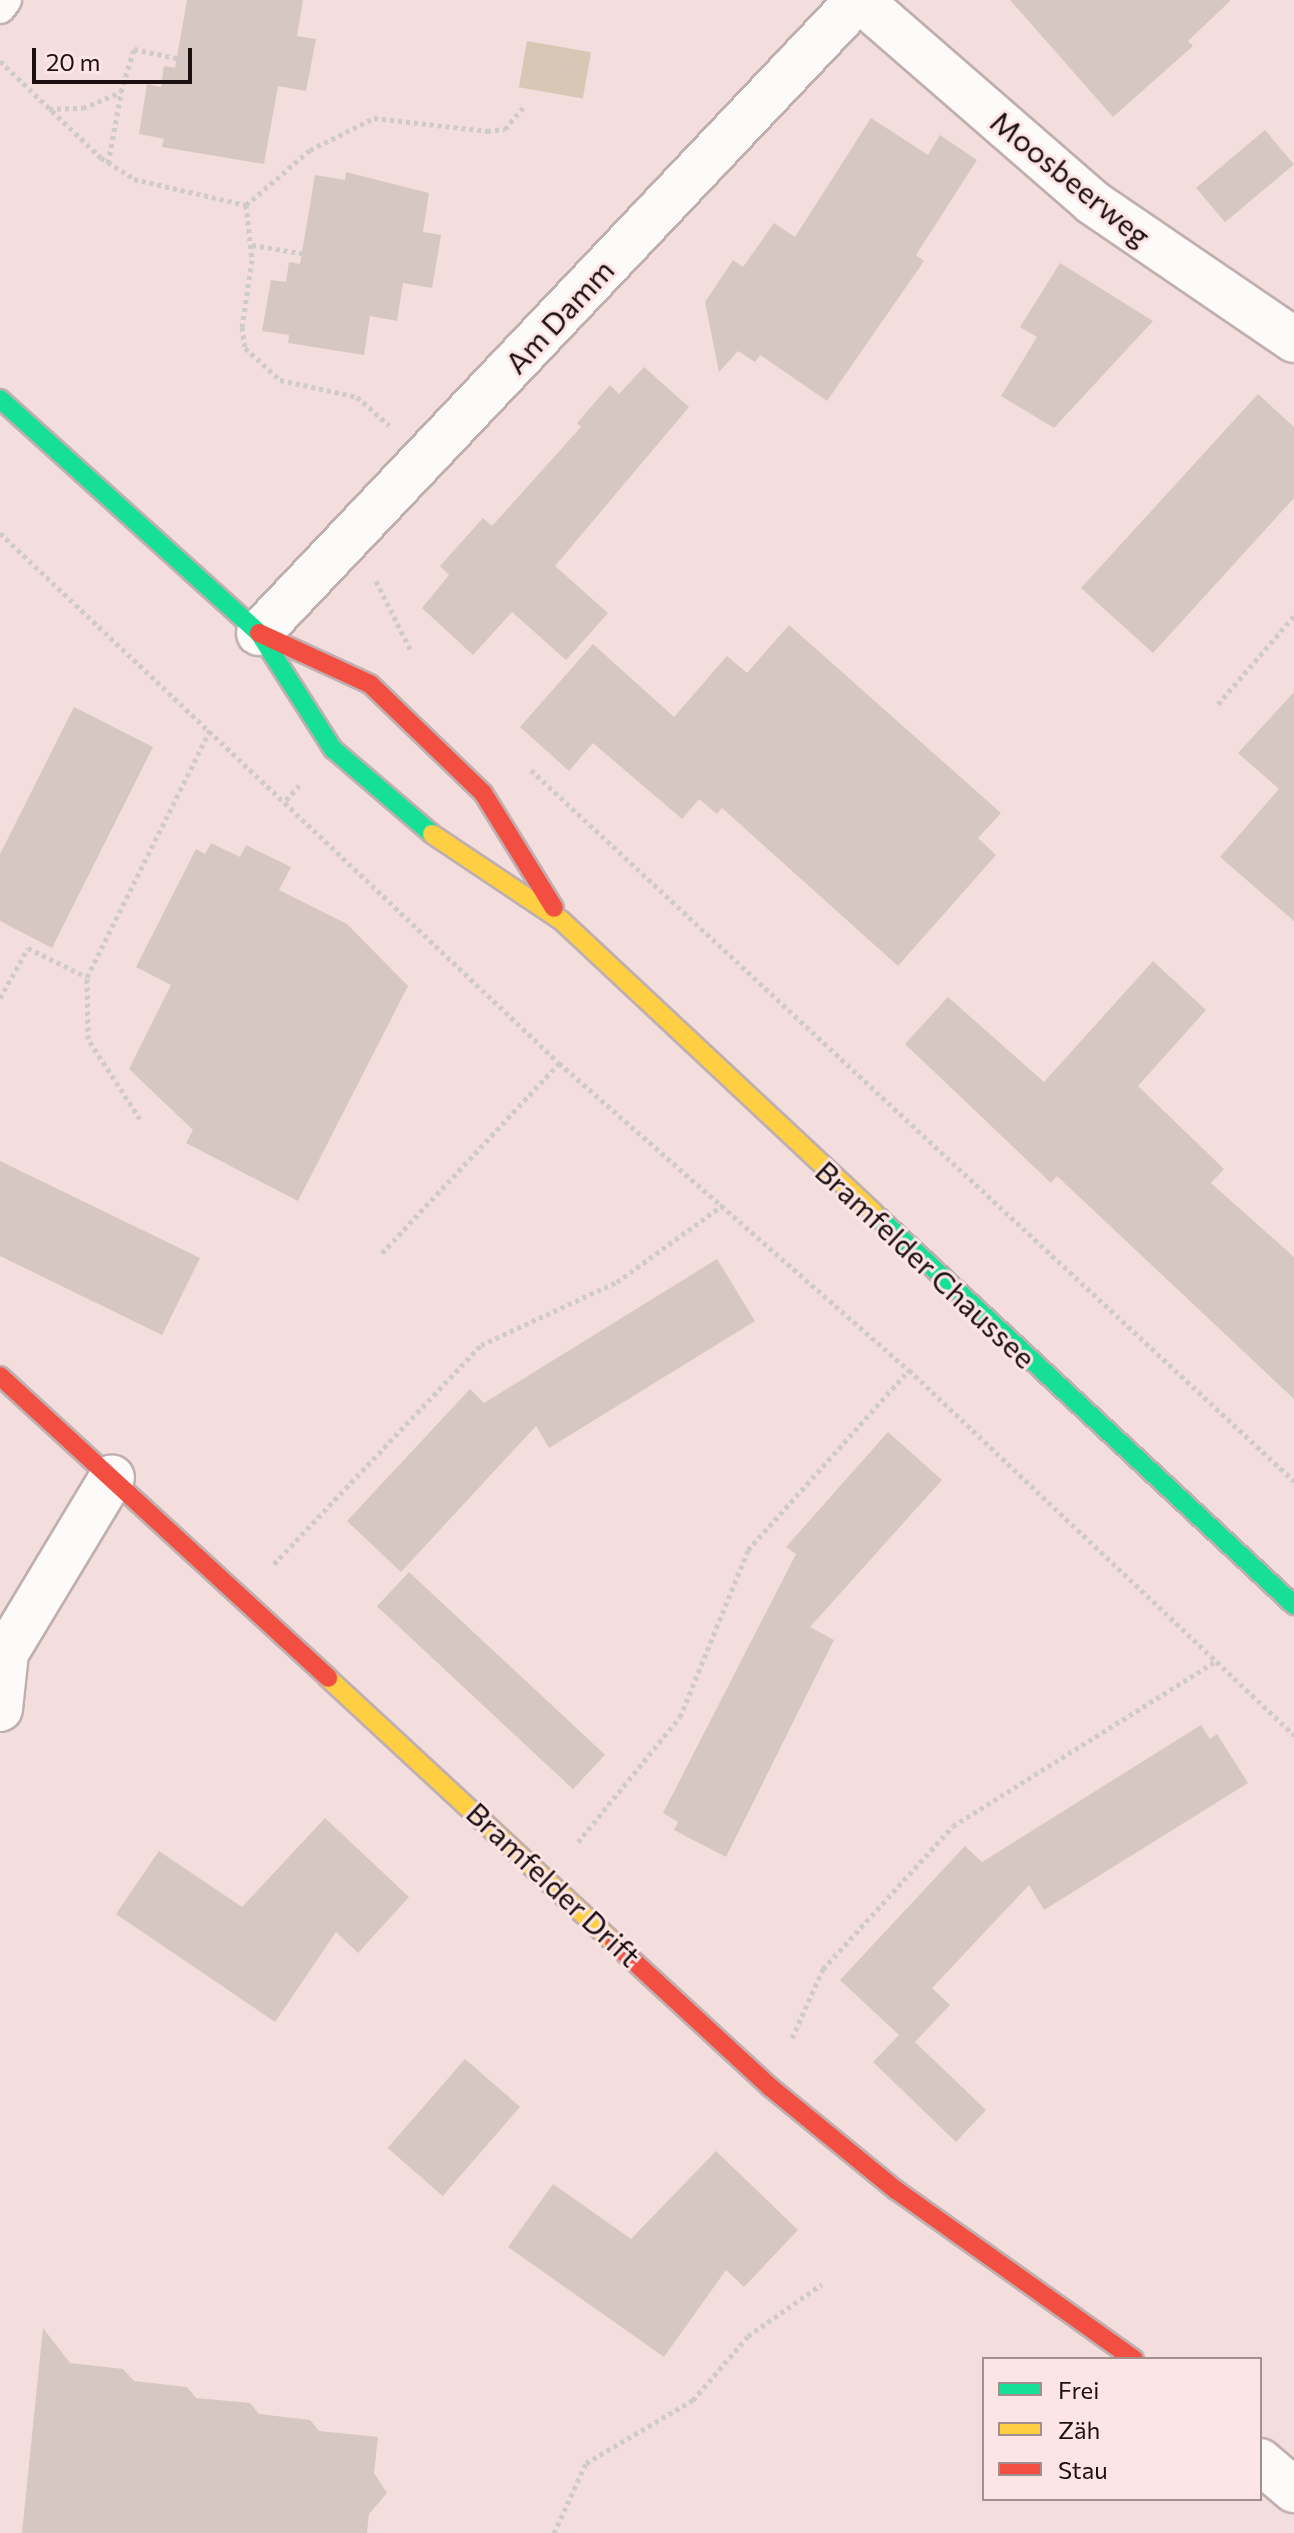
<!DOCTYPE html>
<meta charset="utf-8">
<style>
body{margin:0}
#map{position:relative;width:1294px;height:2533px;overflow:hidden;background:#f3dddd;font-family:Commissioner,sans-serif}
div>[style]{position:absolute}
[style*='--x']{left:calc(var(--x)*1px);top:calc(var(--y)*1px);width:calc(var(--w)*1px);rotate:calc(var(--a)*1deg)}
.green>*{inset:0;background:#d9c7b6;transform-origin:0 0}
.building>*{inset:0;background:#d7c7c3;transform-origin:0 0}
.path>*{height:5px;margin-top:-2.5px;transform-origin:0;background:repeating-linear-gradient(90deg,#d0caca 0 4px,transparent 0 8px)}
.roads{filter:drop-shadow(2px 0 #c0afaf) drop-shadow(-2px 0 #c0afaf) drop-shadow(0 2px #c0afaf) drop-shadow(0 -2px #c0afaf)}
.lane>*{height:30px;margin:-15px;padding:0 15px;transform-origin:15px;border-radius:15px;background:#fdfafa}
.street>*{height:44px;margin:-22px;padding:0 22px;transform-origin:22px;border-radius:22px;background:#fdfafa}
.fast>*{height:18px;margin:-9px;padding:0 9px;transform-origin:9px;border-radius:9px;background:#16e098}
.slow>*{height:18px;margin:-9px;padding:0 9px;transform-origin:9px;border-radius:9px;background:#ffcf43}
.jam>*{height:18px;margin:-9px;padding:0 9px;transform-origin:9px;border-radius:9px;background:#f24e42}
span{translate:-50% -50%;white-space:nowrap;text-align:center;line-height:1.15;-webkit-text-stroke:6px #fee5e5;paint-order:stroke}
.street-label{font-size:30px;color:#1c0f0f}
.legend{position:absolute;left:982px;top:2357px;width:280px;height:144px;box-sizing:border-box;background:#fee5e5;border:2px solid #a48f8f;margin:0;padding:10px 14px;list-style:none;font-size:24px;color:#1c0f0f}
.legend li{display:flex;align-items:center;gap:16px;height:40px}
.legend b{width:40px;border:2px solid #a48f8f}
.scale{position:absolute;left:32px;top:48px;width:160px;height:36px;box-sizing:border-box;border:4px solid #1c0f0f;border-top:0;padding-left:10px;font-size:24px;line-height:28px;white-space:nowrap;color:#1c0f0f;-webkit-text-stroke:6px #fee5e5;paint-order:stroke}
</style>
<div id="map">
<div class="green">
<i style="left:527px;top:41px;width:65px;height:47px;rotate:10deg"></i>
</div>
<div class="building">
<i style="clip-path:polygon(187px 0,303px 0,297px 36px,316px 39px,306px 91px,278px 86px,264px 164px,162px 147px,164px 139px,139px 134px,147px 84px,161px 87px,164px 66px,175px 68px)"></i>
<i style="clip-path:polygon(1010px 0,1231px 0,1188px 41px,1193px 46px,1113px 117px)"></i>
<i style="clip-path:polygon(871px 118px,928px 155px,940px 135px,977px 160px,916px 255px,924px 261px,827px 401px,760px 355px,755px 362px,738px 351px,719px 372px,705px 302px,733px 260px,743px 267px,774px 223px,795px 237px)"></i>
<i style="left:1265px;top:130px;width:45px;height:90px;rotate:50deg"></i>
<i style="clip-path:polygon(346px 172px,429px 193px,423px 232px,441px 235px,432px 288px,403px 283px,397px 321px,370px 316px,364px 355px,288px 343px,289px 335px,262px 331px,271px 280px,286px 282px,289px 262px,300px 264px,315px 175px,345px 180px)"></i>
<i style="clip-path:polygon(1060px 263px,1153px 321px,1054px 428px,1001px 396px,1037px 337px,1020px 327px)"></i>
<i style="clip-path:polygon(644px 367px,689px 407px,555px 566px,608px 613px,566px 660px,512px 612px,473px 655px,422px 608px,449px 575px,440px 566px,483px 518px,492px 526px,581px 427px,577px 423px,610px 385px,619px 394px)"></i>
<i style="clip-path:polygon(1258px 394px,1294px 427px,1294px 498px,1153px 653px,1081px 588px)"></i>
<i style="clip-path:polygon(789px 625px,1001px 813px,978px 838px,996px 855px,898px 966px,722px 808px,717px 814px,699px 799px,682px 819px,593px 743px,569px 771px,520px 727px,593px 644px,674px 717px,727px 656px,747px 673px)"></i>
<i style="clip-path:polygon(1294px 692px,1294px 921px,1220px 857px,1279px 789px,1238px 753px)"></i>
<i style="clip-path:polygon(74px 707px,153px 747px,52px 948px,0 921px,0 854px)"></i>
<i style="clip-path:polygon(211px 843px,240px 857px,246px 845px,291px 867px,279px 890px,347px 924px,408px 986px,298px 1201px,186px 1143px,193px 1130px,129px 1069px,171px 985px,136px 967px,196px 849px,205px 854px)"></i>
<i style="clip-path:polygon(1153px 961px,1206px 1010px,1138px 1086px,1224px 1169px,1211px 1183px,1294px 1257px,1294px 1399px,1057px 1176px,1051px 1183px,905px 1044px,948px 997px,1044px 1082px)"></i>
<i style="clip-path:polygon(0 1161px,200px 1258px,162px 1335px,0 1256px)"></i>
<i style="clip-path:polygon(717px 1259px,755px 1321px,549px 1448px,536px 1426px,401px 1572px,347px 1521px,470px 1389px,484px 1403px)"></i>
<i style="clip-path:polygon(888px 1432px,942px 1480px,810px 1627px,834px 1640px,726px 1857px,674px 1830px,678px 1822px,663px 1813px,796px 1554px,786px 1547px)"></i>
<i style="left:409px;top:1572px;width:268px;height:47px;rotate:43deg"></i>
<i style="clip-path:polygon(1201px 1725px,1210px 1739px,1217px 1734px,1248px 1783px,1044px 1910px,1029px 1885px,932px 1988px,950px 2005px,915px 2042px,986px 2110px,956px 2142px,873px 2062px,899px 2035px,840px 1980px,965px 1846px,982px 1862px)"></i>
<i style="clip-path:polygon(325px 1818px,409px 1897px,358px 1953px,336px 1932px,275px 2022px,116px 1914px,159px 1851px,242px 1907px)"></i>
<i style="left:465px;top:2059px;width:73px;height:118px;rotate:41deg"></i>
<i style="clip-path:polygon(716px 2151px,798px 2230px,744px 2287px,726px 2270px,664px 2357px,508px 2247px,553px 2184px,631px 2239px)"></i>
<i style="clip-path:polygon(43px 2328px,70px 2363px,123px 2369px,134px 2381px,187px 2387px,196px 2398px,250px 2403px,259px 2414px,310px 2420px,319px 2431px,378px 2437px,374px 2473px,387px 2493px,369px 2514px,367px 2533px,22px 2533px)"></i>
</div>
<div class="path">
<i style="--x:0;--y:61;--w:140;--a:43.8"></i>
<i style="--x:101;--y:158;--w:39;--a:32"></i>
<i style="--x:134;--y:179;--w:115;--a:13.1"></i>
<i style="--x:246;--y:205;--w:55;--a:83.8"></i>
<i style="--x:252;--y:260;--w:68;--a:98.5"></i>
<i style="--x:242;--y:327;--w:21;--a:82"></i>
<i style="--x:245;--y:348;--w:47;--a:42.4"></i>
<i style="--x:280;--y:380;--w:79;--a:12.4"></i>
<i style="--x:357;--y:397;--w:43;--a:41.2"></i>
<i style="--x:49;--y:109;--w:34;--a:-2"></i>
<i style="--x:83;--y:108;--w:41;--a:-22.8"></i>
<i style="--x:121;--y:92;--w:45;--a:-73.2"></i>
<i style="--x:134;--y:49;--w:48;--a:12"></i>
<i style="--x:108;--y:163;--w:71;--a:-79.5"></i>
<i style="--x:246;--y:205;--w:84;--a:-40.7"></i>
<i style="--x:310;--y:150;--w:72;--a:-26.6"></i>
<i style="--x:374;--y:118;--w:114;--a:6.6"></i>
<i style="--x:487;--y:131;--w:18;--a:-6"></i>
<i style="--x:505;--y:129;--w:30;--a:-50"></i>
<i style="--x:252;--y:245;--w:55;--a:9.5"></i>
<i style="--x:0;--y:533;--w:770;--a:43.47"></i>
<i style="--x:559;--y:1063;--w:466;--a:41.3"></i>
<i style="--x:909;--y:1370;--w:531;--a:43.47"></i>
<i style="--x:376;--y:581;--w:78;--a:63.4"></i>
<i style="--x:1218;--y:704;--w:116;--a:-49.2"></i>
<i style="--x:531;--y:770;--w:1043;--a:42.98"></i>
<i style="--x:286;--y:800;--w:22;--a:-47"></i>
<i style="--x:0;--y:998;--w:57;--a:-60.8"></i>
<i style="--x:28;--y:948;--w:66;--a:26.2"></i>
<i style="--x:140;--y:1119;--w:95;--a:-123"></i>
<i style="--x:88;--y:1039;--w:62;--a:-90.9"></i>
<i style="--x:87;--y:977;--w:278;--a:-63.5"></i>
<i style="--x:382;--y:1253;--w:260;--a:-47"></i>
<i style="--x:274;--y:1564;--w:301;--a:-46.6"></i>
<i style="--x:481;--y:1345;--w:150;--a:-24.9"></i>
<i style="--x:617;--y:1282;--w:131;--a:-36"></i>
<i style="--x:578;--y:1842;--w:161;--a:-50.8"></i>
<i style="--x:680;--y:1717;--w:180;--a:-67.8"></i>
<i style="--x:748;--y:1550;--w:241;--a:-48.2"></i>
<i style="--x:792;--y:2038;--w:76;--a:-65.8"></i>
<i style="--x:823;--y:1969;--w:193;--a:-47.7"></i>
<i style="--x:953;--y:1826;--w:308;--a:-32.1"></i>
<i style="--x:554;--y:2533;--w:77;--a:-65.4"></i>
<i style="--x:586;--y:2463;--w:124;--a:-30.5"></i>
<i style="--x:693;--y:2400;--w:84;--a:-49.3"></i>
<i style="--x:748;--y:2336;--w:90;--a:-35.1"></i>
</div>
<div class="roads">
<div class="lane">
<i style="--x:0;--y:8;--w:10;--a:-53"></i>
</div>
<div class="street">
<i style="--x:860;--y:0;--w:308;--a:41"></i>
<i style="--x:1092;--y:202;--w:245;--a:34.3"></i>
<i style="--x:259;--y:633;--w:871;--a:-46.58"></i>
<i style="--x:0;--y:1709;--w:56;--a:-83.9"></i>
<i style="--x:6;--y:1653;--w:205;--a:-58.9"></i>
<i style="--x:1260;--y:2461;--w:45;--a:40.5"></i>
</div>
<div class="fast">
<i style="--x:0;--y:399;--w:349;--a:42.1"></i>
<i style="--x:259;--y:633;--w:138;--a:57.5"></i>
<i style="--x:333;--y:749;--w:130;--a:40.6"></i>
<i style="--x:874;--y:1213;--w:575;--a:43.03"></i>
</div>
<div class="slow">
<i style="--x:432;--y:834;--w:156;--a:33.8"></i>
<i style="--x:562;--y:921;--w:427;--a:43.1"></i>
<i style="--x:328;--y:1678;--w:390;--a:42.8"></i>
</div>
<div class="jam">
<i style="--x:259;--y:633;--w:122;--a:24.7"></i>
<i style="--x:370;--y:684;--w:157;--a:44"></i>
<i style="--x:483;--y:793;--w:135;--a:58.3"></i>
<i style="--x:0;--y:1376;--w:446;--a:42.6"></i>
<i style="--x:614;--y:1943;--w:212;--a:42.7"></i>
<i style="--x:770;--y:2087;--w:163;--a:39.3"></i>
<i style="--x:896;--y:2190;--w:292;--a:35.4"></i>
</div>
</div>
<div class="street-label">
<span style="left:1071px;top:178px;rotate:39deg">Moosbeerweg</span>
<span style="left:559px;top:316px;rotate:-47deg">Am Damm</span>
<span style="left:926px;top:1264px;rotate:43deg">Bramfelder Chaussee</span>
<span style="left:554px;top:1884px;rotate:43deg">Bramfelder Drift</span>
</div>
<ul class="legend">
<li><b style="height:10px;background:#16e098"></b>Frei</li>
<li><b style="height:10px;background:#ffcf43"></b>Zäh</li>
<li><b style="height:10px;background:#f24e42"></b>Stau</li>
</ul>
<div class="scale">20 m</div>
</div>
